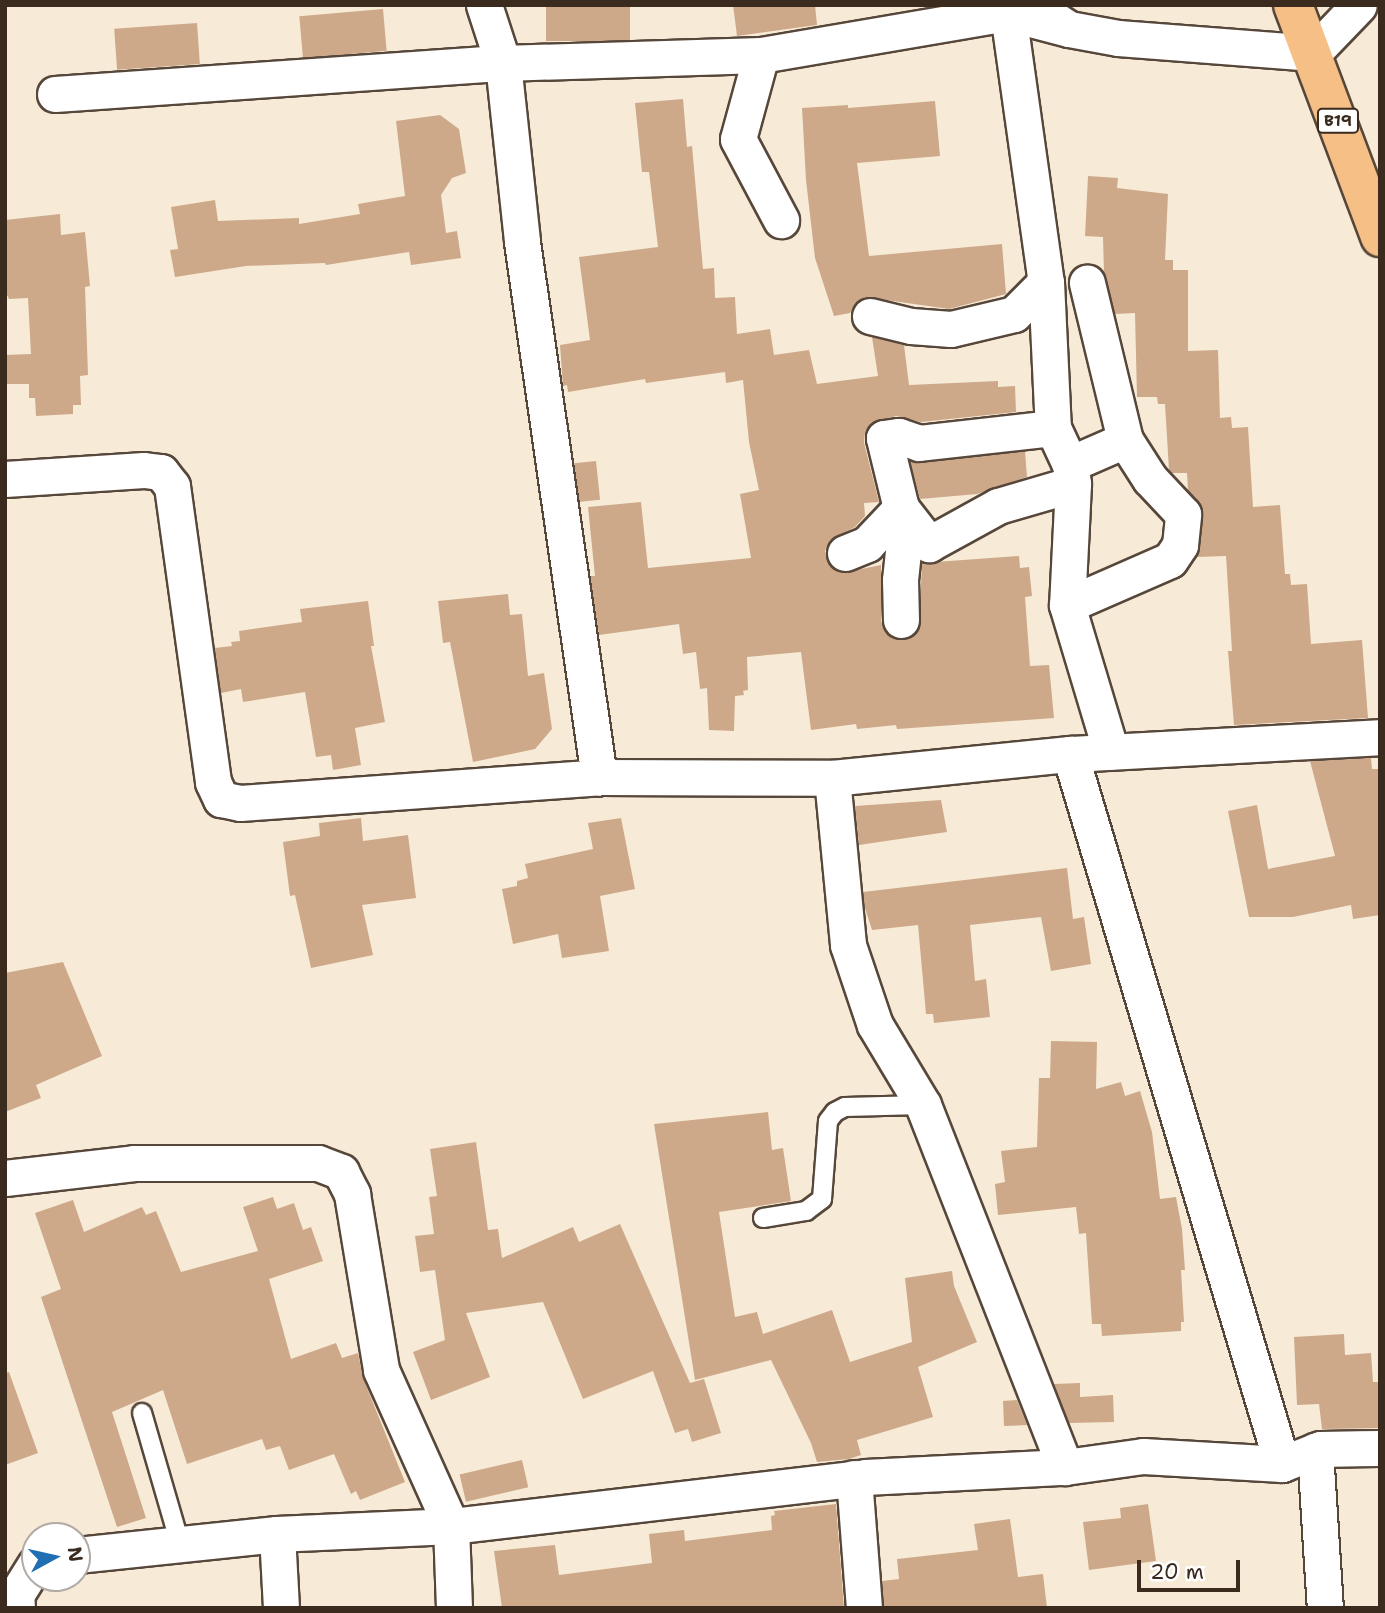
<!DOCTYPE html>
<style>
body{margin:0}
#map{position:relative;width:1385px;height:1613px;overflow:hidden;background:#f7ebd7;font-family:"Shantell Sans",sans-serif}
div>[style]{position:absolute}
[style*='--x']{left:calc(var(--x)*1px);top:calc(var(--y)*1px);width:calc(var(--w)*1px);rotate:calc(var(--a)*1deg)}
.building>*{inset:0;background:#cda989;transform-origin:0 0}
.roads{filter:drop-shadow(2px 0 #57473a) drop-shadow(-2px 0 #57473a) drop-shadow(0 2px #57473a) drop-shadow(0 -2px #57473a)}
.lane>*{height:18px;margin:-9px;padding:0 9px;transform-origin:9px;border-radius:9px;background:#fff}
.street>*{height:35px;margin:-17.5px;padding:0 17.5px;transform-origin:17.5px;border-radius:17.5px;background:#fff}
.highway>*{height:38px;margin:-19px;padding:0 19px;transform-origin:19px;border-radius:19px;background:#f5bf86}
span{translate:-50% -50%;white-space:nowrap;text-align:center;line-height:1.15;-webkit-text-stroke:5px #fff;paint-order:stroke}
.shield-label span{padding:2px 5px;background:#fff;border:2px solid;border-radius:5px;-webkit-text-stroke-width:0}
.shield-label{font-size:16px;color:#3b2a1e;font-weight:700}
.frame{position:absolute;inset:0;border:7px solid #3b2a1e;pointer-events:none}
.north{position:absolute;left:21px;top:1522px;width:70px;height:70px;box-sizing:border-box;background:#fff;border:2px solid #b1aaa5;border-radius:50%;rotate:82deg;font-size:19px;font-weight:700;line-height:28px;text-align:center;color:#3b2a1e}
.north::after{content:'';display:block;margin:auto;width:24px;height:32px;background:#1f6fb2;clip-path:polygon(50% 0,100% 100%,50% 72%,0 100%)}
.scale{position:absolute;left:1137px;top:1560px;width:103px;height:32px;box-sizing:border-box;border:4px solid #3b2a1e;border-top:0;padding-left:9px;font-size:21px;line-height:24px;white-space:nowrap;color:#3b2a1e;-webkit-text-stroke:5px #fff;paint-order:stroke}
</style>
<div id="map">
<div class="building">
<i style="left:546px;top:5px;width:84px;height:36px"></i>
<i style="clip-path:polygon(733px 5px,815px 5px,817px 25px,737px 36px)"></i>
<i style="left:383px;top:9px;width:42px;height:84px;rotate:85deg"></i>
<i style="left:197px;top:23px;width:41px;height:83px;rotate:86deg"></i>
<i style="clip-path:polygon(683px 99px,687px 147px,692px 146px,703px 269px,714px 268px,715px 298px,735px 297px,737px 334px,770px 329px,774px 355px,809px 350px,817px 384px,878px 376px,872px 337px,904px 345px,909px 385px,998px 381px,998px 387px,1015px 386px,1016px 412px,921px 422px,896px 416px,871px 423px,865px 432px,864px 443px,879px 502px,864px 503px,865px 516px,855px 527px,830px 540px,825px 551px,832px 568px,842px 573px,881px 565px,881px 621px,891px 637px,901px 640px,911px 637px,919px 629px,922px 563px,1019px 556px,1020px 568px,1029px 567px,1032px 596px,1025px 597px,1030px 666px,1049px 665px,1054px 718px,897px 729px,896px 725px,857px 729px,856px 724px,811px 730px,801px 652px,747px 657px,748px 690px,743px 691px,744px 695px,735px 696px,734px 731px,709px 730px,707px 688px,700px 689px,696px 652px,683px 654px,679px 624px,599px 635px,590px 576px,595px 576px,588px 507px,641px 502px,648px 568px,751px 558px,740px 494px,759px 490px,749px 442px,743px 380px,726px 383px,725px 372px,646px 383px,645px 379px,568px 392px,567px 385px,563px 386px,560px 345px,590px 340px,579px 257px,658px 247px,649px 172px,642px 172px,635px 103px)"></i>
<i style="clip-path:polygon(935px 101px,940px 156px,857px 163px,869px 256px,1002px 244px,1006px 294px,949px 309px,865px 297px,855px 303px,850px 313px,834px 316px,815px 258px,806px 180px,802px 108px,848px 105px,848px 108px)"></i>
<i style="clip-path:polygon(440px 115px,459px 129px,466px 173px,452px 178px,441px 195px,446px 233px,457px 231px,461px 258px,411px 265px,409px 252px,326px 265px,325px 263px,246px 266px,175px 277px,170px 250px,178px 249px,171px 207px,215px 200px,218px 221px,299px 218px,299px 224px,360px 214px,358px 204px,405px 196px,396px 121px)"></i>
<i style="clip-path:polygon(1088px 176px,1118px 178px,1117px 188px,1168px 194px,1165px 260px,1173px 260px,1173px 270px,1188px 270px,1188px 351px,1218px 350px,1220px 418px,1231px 417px,1232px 428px,1248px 427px,1253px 507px,1280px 505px,1285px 574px,1290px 574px,1291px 585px,1307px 584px,1311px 644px,1362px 640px,1368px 718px,1234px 725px,1228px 651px,1232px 651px,1226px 556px,1197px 557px,1202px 508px,1188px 490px,1187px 473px,1172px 473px,1169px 470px,1165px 404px,1158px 404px,1157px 397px,1137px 397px,1135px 313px,1115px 314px,1104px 274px,1103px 237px,1085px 236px)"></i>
<i style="clip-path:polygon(60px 214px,61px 235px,85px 232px,90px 286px,85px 287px,88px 375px,80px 376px,81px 405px,73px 405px,73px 414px,36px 416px,35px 398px,29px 398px,29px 384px,5px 384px,5px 355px,31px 354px,28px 298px,9px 299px,5px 291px,5px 220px)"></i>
<i style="clip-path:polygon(1025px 451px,1027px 477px,977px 494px,920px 499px,910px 461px,921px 463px)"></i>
<i style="left:596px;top:461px;width:39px;height:22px;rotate:84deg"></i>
<i style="clip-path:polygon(508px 594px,510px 615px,522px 614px,528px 676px,544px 673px,552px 729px,535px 749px,473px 762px,450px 642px,443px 643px,438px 601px)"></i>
<i style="clip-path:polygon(368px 601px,374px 646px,371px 646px,385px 722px,355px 728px,361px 765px,333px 770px,331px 755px,316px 757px,305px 692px,243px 702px,241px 689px,221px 693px,215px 648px,232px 646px,231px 642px,240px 641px,239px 631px,302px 622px,300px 609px)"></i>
<i style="clip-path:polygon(1371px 758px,1372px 769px,1380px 769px,1380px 915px,1353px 919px,1351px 905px,1293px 917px,1249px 917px,1228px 811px,1257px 805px,1268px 869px,1335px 856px,1310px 761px)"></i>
<i style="clip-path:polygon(941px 800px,947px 832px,859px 845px,855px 806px)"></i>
<i style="clip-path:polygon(361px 818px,363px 841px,408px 835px,416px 898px,362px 905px,373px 955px,311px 968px,295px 895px,290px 896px,283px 842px,320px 836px,319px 823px)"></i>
<i style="clip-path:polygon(621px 818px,635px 889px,600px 896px,609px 951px,562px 958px,558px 934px,513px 944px,502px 889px,517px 886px,517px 881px,528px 878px,525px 864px,593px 849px,588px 823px)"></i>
<i style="clip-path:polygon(1067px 868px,1073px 919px,1084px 917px,1091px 964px,1051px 971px,1041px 917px,970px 925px,975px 981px,986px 979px,990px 1017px,934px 1023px,933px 1014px,926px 1014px,918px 925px,872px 930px,864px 905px,863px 892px)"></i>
<i style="clip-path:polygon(63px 962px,102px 1056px,36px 1085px,41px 1098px,5px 1112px,5px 973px)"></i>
<i style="clip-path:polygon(1051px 1041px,1097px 1042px,1096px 1089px,1121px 1082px,1125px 1096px,1140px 1091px,1152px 1132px,1160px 1199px,1176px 1197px,1182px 1229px,1185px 1270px,1181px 1270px,1184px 1322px,1181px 1322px,1181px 1331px,1102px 1336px,1101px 1324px,1092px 1324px,1086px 1233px,1079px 1234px,1076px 1207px,998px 1215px,995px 1184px,1005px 1182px,1001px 1151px,1037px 1147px,1039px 1078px,1050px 1078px)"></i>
<i style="clip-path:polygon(768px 1112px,772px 1150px,783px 1148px,791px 1201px,719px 1212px,735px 1317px,757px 1312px,763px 1334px,832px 1310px,850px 1362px,912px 1342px,905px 1278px,952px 1271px,954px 1286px,977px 1342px,918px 1367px,933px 1417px,857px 1440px,861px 1455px,849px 1459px,817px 1462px,811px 1443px,771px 1360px,695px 1380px,654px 1124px)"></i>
<i style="clip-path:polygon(476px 1142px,488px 1230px,498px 1229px,502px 1258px,573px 1227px,579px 1242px,620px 1224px,690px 1383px,704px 1379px,721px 1433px,692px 1442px,688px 1429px,675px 1433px,653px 1371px,583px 1399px,543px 1302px,466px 1313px,490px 1377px,431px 1400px,413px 1352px,445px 1340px,435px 1270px,420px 1272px,415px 1236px,434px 1234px,429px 1197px,437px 1196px,430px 1149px)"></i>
<i style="clip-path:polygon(273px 1197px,277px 1209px,294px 1203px,303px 1230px,311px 1227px,323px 1261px,269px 1279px,291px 1359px,336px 1343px,342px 1358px,358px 1353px,363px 1378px,405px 1482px,360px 1500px,356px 1491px,351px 1494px,334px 1454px,289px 1470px,280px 1446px,266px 1450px,262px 1439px,187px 1464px,163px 1390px,112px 1412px,146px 1518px,117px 1527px,41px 1297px,61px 1289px,35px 1213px,73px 1200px,84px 1232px,142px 1207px,146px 1215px,156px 1211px,181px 1272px,258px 1251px,243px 1207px)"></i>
<i style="clip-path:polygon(1344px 1334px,1345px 1355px,1371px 1353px,1373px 1382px,1380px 1382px,1380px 1428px,1322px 1429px,1319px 1404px,1297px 1405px,1294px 1337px)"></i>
<i style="clip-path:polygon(9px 1372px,38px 1453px,5px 1465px,5px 1373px)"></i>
<i style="clip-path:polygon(1080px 1383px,1080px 1397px,1113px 1395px,1114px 1422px,1069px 1423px,1054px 1384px)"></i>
<i style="clip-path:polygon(1017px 1400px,1027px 1425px,1004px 1426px,1003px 1401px)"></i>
<i style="left:522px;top:1460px;width:28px;height:64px;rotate:77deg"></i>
<i style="clip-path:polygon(836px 1504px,844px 1608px,502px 1608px,494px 1551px,555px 1545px,559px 1575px,652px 1563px,649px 1534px,684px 1530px,685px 1541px,772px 1530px,771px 1516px,775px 1515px,774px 1511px)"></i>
<i style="clip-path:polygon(1148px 1504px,1156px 1561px,1089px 1570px,1083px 1522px,1121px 1518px,1120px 1508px)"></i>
<i style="clip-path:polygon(1010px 1519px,1018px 1577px,1043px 1574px,1047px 1608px,884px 1608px,882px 1581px,899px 1579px,897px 1559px,978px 1550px,974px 1524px)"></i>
</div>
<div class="roads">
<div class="lane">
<i style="--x:763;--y:1218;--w:44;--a:-9.2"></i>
<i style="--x:806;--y:1211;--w:20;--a:-37"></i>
<i style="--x:822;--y:1199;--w:78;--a:-85.6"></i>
<i style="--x:828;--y:1121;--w:11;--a:-52"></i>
<i style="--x:835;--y:1112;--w:11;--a:-27"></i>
<i style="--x:845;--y:1107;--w:78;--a:-1.5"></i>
<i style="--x:142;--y:1413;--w:136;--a:73.8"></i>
</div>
<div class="street">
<i style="--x:484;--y:5;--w:61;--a:71.9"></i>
<i style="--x:503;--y:63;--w:180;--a:83.9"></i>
<i style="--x:522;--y:242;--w:541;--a:81.81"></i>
<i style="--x:1008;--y:13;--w:272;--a:82"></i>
<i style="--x:1046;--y:282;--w:146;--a:87.3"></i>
<i style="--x:1053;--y:428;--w:40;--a:65"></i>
<i style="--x:1070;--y:464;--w:20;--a:81"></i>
<i style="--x:1073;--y:484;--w:121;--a:92.8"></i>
<i style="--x:1067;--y:605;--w:153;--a:73.3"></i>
<i style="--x:1049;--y:16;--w:24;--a:33"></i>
<i style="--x:1069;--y:29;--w:50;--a:10.4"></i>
<i style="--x:1118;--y:38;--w:196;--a:4.4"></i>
<i style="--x:1313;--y:53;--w:66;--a:-46.2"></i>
<i style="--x:761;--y:55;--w:87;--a:105.3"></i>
<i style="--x:738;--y:139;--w:92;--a:62"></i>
<i style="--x:55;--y:94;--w:449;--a:-4"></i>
<i style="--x:503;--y:63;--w:258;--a:-1.8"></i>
<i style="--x:761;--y:55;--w:251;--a:-9.7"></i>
<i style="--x:1008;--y:13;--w:63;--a:14.7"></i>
<i style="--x:870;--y:316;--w:42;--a:13.7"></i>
<i style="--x:911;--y:326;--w:40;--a:4.3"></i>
<i style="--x:951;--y:329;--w:65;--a:-13.4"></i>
<i style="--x:1014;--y:314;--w:45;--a:-45"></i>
<i style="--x:1070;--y:464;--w:60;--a:-23.6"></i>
<i style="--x:5;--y:479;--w:139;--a:-3.7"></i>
<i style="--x:144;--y:470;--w:17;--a:7"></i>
<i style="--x:161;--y:472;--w:18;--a:52"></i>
<i style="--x:172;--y:486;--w:299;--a:82.1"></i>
<i style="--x:213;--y:782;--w:19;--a:65"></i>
<i style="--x:221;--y:799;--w:19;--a:12"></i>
<i style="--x:240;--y:803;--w:360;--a:-4.1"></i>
<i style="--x:599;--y:777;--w:233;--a:0.2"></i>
<i style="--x:832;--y:778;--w:239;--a:-5.8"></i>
<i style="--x:1070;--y:754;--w:310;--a:-3.1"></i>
<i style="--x:845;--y:553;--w:24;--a:-22"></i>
<i style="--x:867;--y:544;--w:50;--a:-46.6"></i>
<i style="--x:901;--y:508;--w:46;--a:52.1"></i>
<i style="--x:929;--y:544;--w:79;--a:-28.8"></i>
<i style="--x:998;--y:506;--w:78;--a:-16.3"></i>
<i style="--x:1067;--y:605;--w:112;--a:-23.6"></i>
<i style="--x:1170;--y:560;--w:18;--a:-56"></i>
<i style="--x:1180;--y:545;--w:31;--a:-84"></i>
<i style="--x:1183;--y:514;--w:48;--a:-133.3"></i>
<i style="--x:1150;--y:479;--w:46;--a:-122.7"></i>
<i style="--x:1125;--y:440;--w:162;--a:-103.6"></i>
<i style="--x:901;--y:620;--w:40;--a:-91.4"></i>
<i style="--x:900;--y:580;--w:38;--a:-84"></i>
<i style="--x:904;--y:542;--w:34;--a:-95"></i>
<i style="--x:901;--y:508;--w:72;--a:-103.7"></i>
<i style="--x:884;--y:438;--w:15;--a:-8"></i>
<i style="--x:899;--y:436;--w:21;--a:19"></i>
<i style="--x:919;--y:443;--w:135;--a:-6.4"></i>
<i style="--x:1070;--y:754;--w:741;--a:73.37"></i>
<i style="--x:832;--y:778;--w:168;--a:84.5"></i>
<i style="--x:848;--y:945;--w:84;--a:71.4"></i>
<i style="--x:875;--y:1025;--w:93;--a:59"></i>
<i style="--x:923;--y:1105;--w:389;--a:68.6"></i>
<i style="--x:5;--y:1178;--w:130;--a:-6.6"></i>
<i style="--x:134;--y:1163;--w:184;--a:0"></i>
<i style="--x:318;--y:1163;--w:25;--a:21"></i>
<i style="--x:341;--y:1172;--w:25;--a:63"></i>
<i style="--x:352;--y:1194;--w:178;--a:80.6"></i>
<i style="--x:381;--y:1370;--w:171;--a:65.8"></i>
<i style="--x:451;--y:1526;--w:82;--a:87.9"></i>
<i style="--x:1315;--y:1451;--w:157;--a:86.4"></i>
<i style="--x:854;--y:1478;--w:130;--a:85.6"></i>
<i style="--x:277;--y:1534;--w:74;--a:86.9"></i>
<i style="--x:77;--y:1555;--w:201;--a:-6"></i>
<i style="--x:277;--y:1534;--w:174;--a:-2.6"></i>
<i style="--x:451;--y:1526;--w:417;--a:-6.7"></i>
<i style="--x:865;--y:1477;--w:200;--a:-2.9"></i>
<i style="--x:1065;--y:1467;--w:79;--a:-8"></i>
<i style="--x:1143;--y:1456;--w:139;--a:3.3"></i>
<i style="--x:1282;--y:1464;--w:41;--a:-21.5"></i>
<i style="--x:1320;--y:1449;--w:60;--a:-1"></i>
<i style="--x:17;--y:1608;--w:13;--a:-94"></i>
<i style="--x:16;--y:1595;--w:36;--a:-58"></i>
</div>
<div class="highway">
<i style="--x:1293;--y:5;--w:248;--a:69.4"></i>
</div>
</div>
<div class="shield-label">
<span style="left:1338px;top:121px">B19</span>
</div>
<div class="frame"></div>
<div class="north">N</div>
<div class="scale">20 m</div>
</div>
